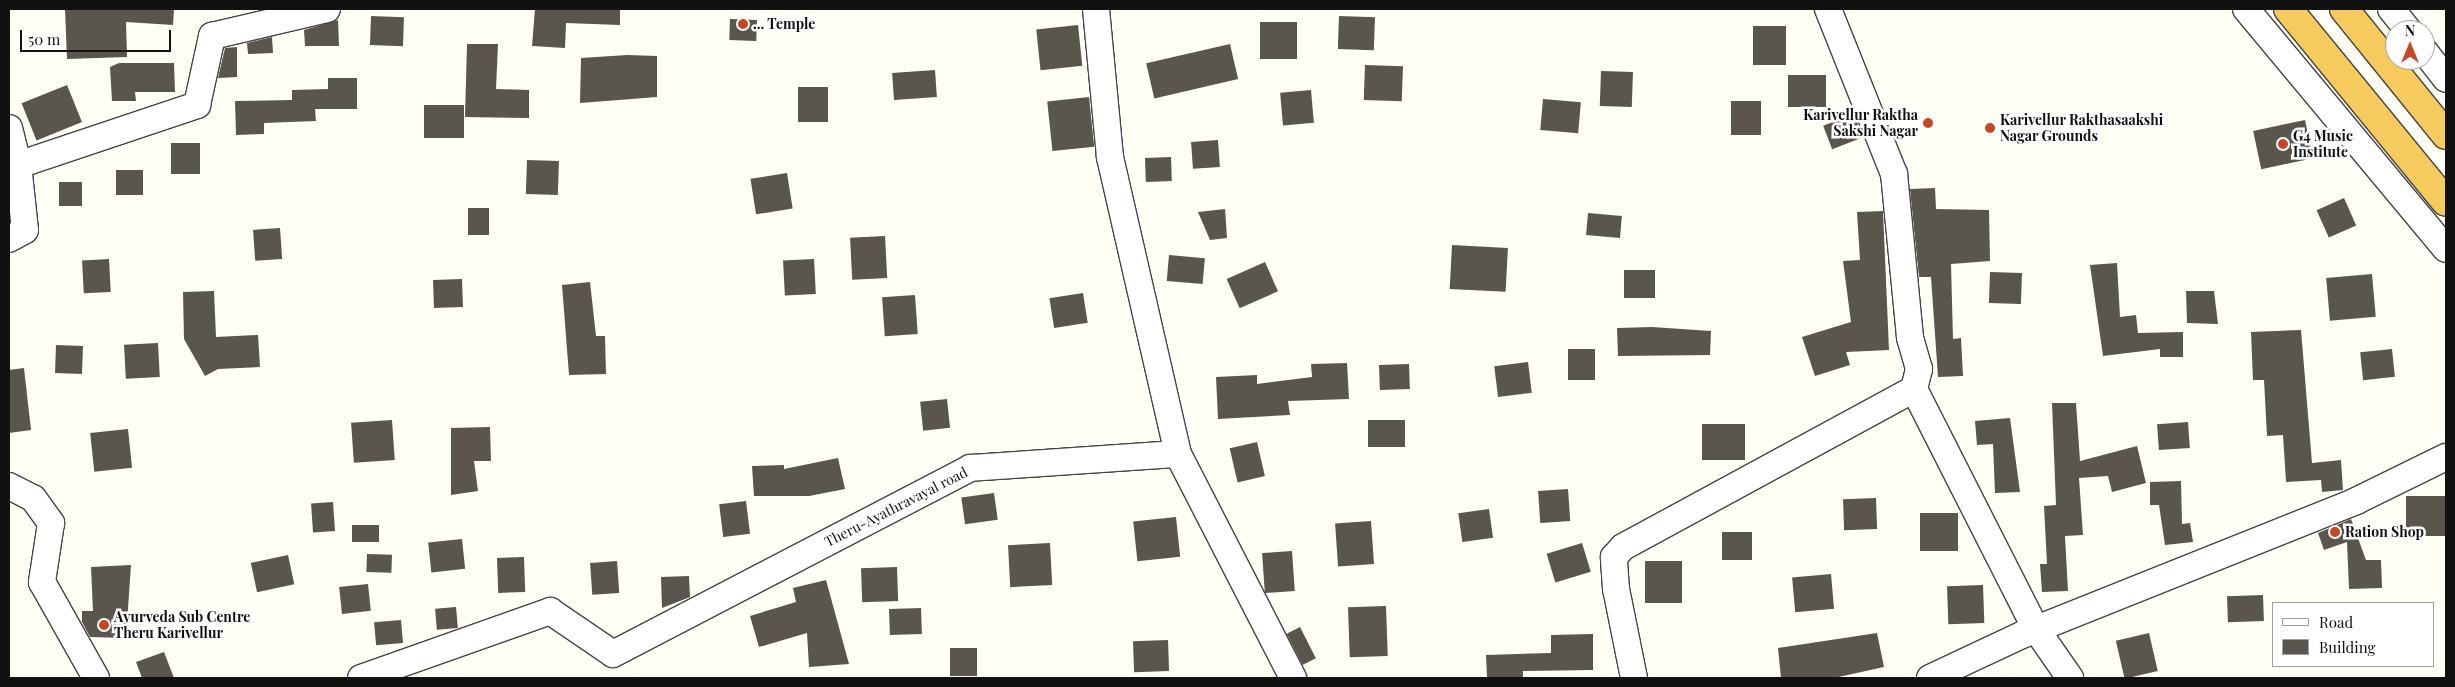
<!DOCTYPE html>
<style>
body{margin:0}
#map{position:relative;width:2455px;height:687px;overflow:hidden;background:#fefff5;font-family:"Playfair Display",serif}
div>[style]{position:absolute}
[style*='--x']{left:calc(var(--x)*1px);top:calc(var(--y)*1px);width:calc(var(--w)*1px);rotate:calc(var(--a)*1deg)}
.building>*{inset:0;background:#5a554d;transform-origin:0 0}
.roads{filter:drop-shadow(1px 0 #444) drop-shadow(-1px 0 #444) drop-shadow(0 1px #444) drop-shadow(0 -1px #444)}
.minor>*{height:26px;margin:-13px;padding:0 13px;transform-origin:13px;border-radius:13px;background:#fff}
.highway>*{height:28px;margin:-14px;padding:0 14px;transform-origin:14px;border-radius:14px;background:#f6ca5c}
.dots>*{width:14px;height:14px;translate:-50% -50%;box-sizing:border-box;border:2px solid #fff;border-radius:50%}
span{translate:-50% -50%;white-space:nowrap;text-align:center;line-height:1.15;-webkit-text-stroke:5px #fff;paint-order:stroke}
.poi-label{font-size:14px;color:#111;font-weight:700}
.left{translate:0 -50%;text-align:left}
.right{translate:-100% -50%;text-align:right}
.street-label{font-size:14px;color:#111}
.frame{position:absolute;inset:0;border:10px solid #111;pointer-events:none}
.legend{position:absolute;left:2272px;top:602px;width:162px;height:65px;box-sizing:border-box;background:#fff;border:1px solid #a0a0a0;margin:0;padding:6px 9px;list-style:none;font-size:15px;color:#111}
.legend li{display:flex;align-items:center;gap:10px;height:25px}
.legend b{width:25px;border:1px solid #a0a0a0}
.north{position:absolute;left:2385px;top:20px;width:50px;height:50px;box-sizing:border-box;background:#fff;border:1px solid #a0a0a0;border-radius:50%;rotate:0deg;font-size:14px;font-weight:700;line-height:20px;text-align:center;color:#111}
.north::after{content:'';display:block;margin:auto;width:18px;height:22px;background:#c54725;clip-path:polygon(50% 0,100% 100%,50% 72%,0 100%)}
.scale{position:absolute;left:20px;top:30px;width:151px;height:22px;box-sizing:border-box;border:2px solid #111;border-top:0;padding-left:6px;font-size:15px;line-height:18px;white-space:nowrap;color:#111;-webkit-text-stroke:4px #fff;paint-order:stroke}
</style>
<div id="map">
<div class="building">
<i style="clip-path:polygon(65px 9px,174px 9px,173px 25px,126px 22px,127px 57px,67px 59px)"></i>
<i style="clip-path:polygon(535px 9px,620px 9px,620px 25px,566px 23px,565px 48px,532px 46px)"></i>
<i style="left:371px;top:16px;width:33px;height:29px;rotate:2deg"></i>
<i style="left:1339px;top:16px;width:36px;height:33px;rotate:2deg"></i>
<i style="left:730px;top:19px;width:27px;height:21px;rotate:2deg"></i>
<i style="clip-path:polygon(338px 20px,339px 46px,305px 46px,304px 30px)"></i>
<i style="left:1260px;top:22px;width:37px;height:37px"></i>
<i style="left:1078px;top:25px;width:41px;height:42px;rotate:84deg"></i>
<i style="left:1753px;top:26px;width:33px;height:39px"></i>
<i style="clip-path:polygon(272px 37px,273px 53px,248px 54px,247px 43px)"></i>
<i style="clip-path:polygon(467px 44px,498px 44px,496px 89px,529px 90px,529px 118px,465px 117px)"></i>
<i style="left:1230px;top:44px;width:36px;height:86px;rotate:77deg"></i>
<i style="clip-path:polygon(237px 47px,237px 77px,218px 78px,225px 48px)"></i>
<i style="clip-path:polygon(627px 55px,657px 56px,657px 97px,580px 103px,581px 58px)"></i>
<i style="clip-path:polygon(119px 63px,174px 63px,175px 92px,135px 92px,136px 101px,112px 101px,110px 67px)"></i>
<i style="left:1365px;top:65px;width:38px;height:35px;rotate:2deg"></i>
<i style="left:935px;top:70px;width:27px;height:43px;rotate:86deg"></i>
<i style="left:1601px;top:71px;width:32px;height:35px;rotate:2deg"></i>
<i style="left:1788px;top:75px;width:38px;height:32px"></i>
<i style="clip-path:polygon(328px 78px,357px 78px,357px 109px,315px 109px,316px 121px,264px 123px,264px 134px,236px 135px,235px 101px,292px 100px,292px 90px,328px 89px)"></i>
<i style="left:67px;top:85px;width:40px;height:49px;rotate:68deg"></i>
<i style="left:798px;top:87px;width:30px;height:35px"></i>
<i style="left:1311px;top:90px;width:33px;height:31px;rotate:85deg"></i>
<i style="left:1089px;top:97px;width:50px;height:42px;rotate:84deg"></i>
<i style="left:1543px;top:99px;width:38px;height:31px;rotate:5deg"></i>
<i style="left:1731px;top:101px;width:30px;height:34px"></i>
<i style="left:424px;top:105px;width:40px;height:33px"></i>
<i style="left:1854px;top:114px;width:25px;height:33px;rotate:69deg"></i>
<i style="left:2305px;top:120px;width:39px;height:53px;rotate:78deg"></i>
<i style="left:1218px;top:140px;width:27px;height:27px;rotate:86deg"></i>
<i style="left:171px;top:143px;width:29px;height:31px"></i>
<i style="left:1171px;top:157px;width:24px;height:26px;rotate:88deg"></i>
<i style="left:527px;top:160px;width:32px;height:34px;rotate:2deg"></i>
<i style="left:143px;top:170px;width:25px;height:27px;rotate:90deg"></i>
<i style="left:787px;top:173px;width:36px;height:37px;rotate:81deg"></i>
<i style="left:82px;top:182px;width:24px;height:23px;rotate:90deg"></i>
<i style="clip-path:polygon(1935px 188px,1936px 209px,1989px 210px,1990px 261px,1951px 264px,1953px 339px,1961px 338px,1963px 376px,1938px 377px,1931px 277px,1919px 277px,1910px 189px)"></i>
<i style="left:2344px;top:198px;width:30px;height:30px;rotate:66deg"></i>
<i style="left:468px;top:208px;width:21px;height:27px"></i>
<i style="clip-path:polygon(1225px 209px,1227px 238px,1210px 240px,1198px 212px)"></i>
<i style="clip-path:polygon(1883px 211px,1889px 350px,1846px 352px,1850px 365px,1815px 376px,1802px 337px,1851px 322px,1843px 261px,1860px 260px,1857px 212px)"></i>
<i style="left:1588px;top:213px;width:34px;height:22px;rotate:5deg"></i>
<i style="left:280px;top:228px;width:31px;height:27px;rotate:86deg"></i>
<i style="left:885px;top:236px;width:42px;height:35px;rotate:87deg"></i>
<i style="left:1452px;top:245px;width:56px;height:44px;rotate:3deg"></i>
<i style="left:1169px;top:255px;width:36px;height:26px;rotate:5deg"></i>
<i style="left:109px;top:259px;width:33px;height:27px;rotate:87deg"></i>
<i style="left:814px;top:259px;width:35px;height:31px;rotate:87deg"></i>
<i style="left:1265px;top:262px;width:32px;height:42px;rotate:66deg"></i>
<i style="clip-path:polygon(2117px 263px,2120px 317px,2136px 315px,2138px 333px,2183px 332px,2183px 357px,2160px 357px,2160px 349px,2103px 356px,2090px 265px)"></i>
<i style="left:1624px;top:270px;width:31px;height:28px"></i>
<i style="left:1990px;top:272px;width:32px;height:31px;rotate:2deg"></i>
<i style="left:2372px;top:274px;width:43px;height:46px;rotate:85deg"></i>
<i style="left:462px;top:279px;width:28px;height:29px;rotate:88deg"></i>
<i style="clip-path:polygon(590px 282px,596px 336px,605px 336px,606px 374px,569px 375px,562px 285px)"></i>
<i style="clip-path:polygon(214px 291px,216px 337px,258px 335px,260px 367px,218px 369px,205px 376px,184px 339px,183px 292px)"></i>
<i style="clip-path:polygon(2186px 291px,2214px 291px,2218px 324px,2187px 323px)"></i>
<i style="left:1083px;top:293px;width:30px;height:34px;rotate:81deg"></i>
<i style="left:915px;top:295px;width:39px;height:33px;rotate:86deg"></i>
<i style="clip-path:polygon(1652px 327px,1711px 331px,1710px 355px,1618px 356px,1617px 328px)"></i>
<i style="clip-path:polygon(2301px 330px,2312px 463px,2341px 460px,2343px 490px,2322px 492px,2321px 480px,2286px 482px,2283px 435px,2267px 436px,2264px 380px,2253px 380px,2251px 332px)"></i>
<i style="left:158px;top:343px;width:34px;height:34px;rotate:87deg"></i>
<i style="left:56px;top:345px;width:27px;height:28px;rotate:2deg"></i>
<i style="left:1568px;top:349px;width:27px;height:31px"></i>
<i style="left:2392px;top:349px;width:28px;height:32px;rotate:84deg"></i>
<i style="left:1528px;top:362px;width:31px;height:34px;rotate:83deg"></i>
<i style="clip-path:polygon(1347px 363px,1349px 399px,1288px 401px,1290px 415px,1218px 419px,1216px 377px,1257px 375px,1257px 384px,1312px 377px,1311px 364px)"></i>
<i style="left:1409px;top:364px;width:25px;height:30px;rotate:88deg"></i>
<i style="clip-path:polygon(24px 368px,31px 430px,9px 433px,9px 370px)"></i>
<i style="left:947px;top:399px;width:29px;height:27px;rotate:84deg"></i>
<i style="clip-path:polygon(2052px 403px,2076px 403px,2080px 461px,2137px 446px,2146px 483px,2112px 492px,2108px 476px,2079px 478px,2083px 535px,2065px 536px,2068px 591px,2042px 592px,2040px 564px,2047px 564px,2044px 506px,2056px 505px)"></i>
<i style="clip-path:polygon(2010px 418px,2020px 492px,1995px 493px,1993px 444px,1977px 445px,1975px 421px)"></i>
<i style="left:392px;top:420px;width:40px;height:41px;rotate:86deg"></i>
<i style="left:1405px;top:420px;width:27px;height:37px;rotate:90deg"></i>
<i style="left:2188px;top:422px;width:26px;height:31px;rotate:86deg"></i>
<i style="left:1702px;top:424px;width:43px;height:36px"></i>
<i style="clip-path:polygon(490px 427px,491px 461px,474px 461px,478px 491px,451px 495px,451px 428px)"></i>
<i style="left:128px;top:429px;width:39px;height:38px;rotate:84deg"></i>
<i style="left:1257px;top:442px;width:35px;height:28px;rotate:77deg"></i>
<i style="clip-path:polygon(838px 458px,845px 489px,809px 496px,754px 496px,752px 466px,784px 465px,784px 469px)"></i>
<i style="clip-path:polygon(2181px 481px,2182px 524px,2190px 523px,2193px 542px,2165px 545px,2159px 505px,2150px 505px,2150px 482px)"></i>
<i style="left:1568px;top:489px;width:32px;height:30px;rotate:86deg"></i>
<i style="left:994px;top:493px;width:27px;height:33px;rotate:82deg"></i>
<i style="left:2406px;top:496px;width:39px;height:40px"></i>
<i style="left:1876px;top:498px;width:31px;height:33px;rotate:88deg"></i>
<i style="left:746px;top:501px;width:33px;height:27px;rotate:83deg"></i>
<i style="left:333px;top:502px;width:29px;height:22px;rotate:86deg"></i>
<i style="left:1489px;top:509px;width:29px;height:31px;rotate:82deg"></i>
<i style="left:1958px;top:513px;width:38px;height:38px;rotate:90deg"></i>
<i style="left:1176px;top:517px;width:40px;height:43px;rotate:84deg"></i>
<i style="clip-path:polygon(2351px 519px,2366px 560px,2381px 560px,2382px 588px,2349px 589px,2347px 542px,2324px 550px,2318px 533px)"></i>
<i style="left:1371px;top:521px;width:43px;height:36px;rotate:86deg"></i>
<i style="left:379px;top:525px;width:17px;height:27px;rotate:90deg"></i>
<i style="left:1722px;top:532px;width:30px;height:28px"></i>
<i style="left:462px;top:539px;width:30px;height:34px;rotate:84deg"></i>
<i style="left:1050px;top:543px;width:42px;height:42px;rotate:87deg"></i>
<i style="left:1582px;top:543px;width:30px;height:37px;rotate:73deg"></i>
<i style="left:1292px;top:551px;width:40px;height:30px;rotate:86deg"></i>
<i style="left:367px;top:554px;width:25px;height:18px;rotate:2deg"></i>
<i style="left:288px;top:555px;width:30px;height:38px;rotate:78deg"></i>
<i style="left:524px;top:557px;width:35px;height:27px;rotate:88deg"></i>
<i style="left:617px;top:561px;width:32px;height:27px;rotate:86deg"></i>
<i style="left:1645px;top:561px;width:37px;height:42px"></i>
<i style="clip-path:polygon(131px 565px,126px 638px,90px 637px,82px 622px,82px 611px,93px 611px,91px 567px)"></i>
<i style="left:897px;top:567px;width:34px;height:36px;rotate:88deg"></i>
<i style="left:1831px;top:574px;width:35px;height:39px;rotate:85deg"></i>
<i style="clip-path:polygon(689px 576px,690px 597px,662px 608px,661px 577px)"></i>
<i style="clip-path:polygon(826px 580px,849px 664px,809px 667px,807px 633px,759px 647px,750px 616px,796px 602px,793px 588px)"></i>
<i style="left:368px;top:584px;width:27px;height:29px;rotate:84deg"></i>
<i style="left:1983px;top:585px;width:38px;height:36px;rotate:88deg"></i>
<i style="left:2263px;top:595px;width:26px;height:36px;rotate:88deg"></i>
<i style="left:1386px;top:606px;width:50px;height:38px;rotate:88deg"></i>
<i style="left:456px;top:607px;width:21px;height:21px;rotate:85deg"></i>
<i style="left:921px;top:608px;width:26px;height:32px;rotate:88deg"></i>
<i style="left:401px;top:620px;width:23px;height:27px;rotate:85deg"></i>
<i style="left:1300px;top:627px;width:35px;height:15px;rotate:63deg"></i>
<i style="clip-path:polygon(1877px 633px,1884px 667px,1834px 678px,1781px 678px,1778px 648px)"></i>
<i style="left:2149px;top:633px;width:39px;height:34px;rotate:77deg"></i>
<i style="clip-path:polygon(1593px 634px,1593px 670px,1523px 671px,1523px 678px,1487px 678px,1486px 655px,1551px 653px,1551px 635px)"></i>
<i style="left:1168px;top:640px;width:31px;height:35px;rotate:88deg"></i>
<i style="left:950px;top:648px;width:27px;height:28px"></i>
<i style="clip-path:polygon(164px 652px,174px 678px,142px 678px,136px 662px)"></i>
</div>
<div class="roads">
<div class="minor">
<i style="--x:2246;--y:9;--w:312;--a:50.2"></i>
<i style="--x:2391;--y:9;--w:27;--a:51"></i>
<i style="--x:2425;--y:52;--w:34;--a:52"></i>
<i style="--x:9;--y:128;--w:38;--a:76"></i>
<i style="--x:9;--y:239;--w:18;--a:-29"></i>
<i style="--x:25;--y:230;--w:65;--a:-96.1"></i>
<i style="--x:18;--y:165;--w:189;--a:-18.5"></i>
<i style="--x:197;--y:105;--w:71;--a:-77.7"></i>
<i style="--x:212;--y:36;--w:118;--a:-13.2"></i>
<i style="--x:1914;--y:389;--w:269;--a:63.1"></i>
<i style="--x:2036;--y:629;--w:60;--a:55.2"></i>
<i style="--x:1178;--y:454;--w:252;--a:62.8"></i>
<i style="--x:9;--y:486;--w:27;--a:27"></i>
<i style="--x:33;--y:498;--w:31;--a:54"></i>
<i style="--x:51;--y:523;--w:60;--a:98.7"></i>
<i style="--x:42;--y:582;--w:110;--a:60.6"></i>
<i style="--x:361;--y:678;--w:201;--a:-19.5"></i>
<i style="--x:550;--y:611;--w:76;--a:34.3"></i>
<i style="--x:613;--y:654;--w:403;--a:-27.5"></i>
<i style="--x:970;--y:468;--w:208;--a:-3.9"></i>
<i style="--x:1178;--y:454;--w:305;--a:-102.9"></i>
<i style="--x:1110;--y:157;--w:149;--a:-95.4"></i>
<i style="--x:1634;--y:678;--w:91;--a:-101.4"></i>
<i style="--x:1616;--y:589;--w:32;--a:-94"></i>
<i style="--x:1614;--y:557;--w:13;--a:-48"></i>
<i style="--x:1623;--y:547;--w:331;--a:-28.5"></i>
<i style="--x:1914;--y:389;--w:21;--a:-76"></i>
<i style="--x:1919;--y:369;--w:33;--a:-106"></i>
<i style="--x:1910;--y:337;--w:164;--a:-95.6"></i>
<i style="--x:1894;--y:174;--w:178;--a:-111.8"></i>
<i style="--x:1930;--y:678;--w:104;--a:-25.1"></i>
<i style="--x:2024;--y:634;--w:358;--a:-21.8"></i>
<i style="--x:2356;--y:501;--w:100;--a:-26.1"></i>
</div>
<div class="highway">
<i style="--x:2288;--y:9;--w:249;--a:50.7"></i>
<i style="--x:2344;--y:9;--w:162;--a:51"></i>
</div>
</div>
<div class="dots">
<i style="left:743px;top:24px;background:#c54725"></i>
<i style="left:1928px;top:123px;background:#c54725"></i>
<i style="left:1990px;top:128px;background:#c54725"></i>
<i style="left:2283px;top:144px;background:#c54725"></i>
<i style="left:2335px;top:532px;background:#c54725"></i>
<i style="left:104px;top:625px;background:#c54725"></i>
</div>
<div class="poi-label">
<span class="left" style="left:753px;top:24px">... Temple</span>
<span class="right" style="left:1918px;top:123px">Karivellur Raktha<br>Sakshi Nagar</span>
<span class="left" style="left:2000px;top:128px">Karivellur Rakthasaakshi<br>Nagar Grounds</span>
<span class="left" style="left:2293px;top:144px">G4 Music<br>Institute</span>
<span class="left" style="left:2345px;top:532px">Ration Shop</span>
<span class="left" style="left:114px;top:625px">Ayurveda Sub Centre<br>Theru Karivellur</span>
</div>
<div class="street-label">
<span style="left:896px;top:507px;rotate:-27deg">Theru-Ayathravayal road</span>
</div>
<div class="frame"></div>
<ul class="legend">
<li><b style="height:6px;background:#fff"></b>Road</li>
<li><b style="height:14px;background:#5a554d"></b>Building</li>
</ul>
<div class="north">N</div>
<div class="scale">50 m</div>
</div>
